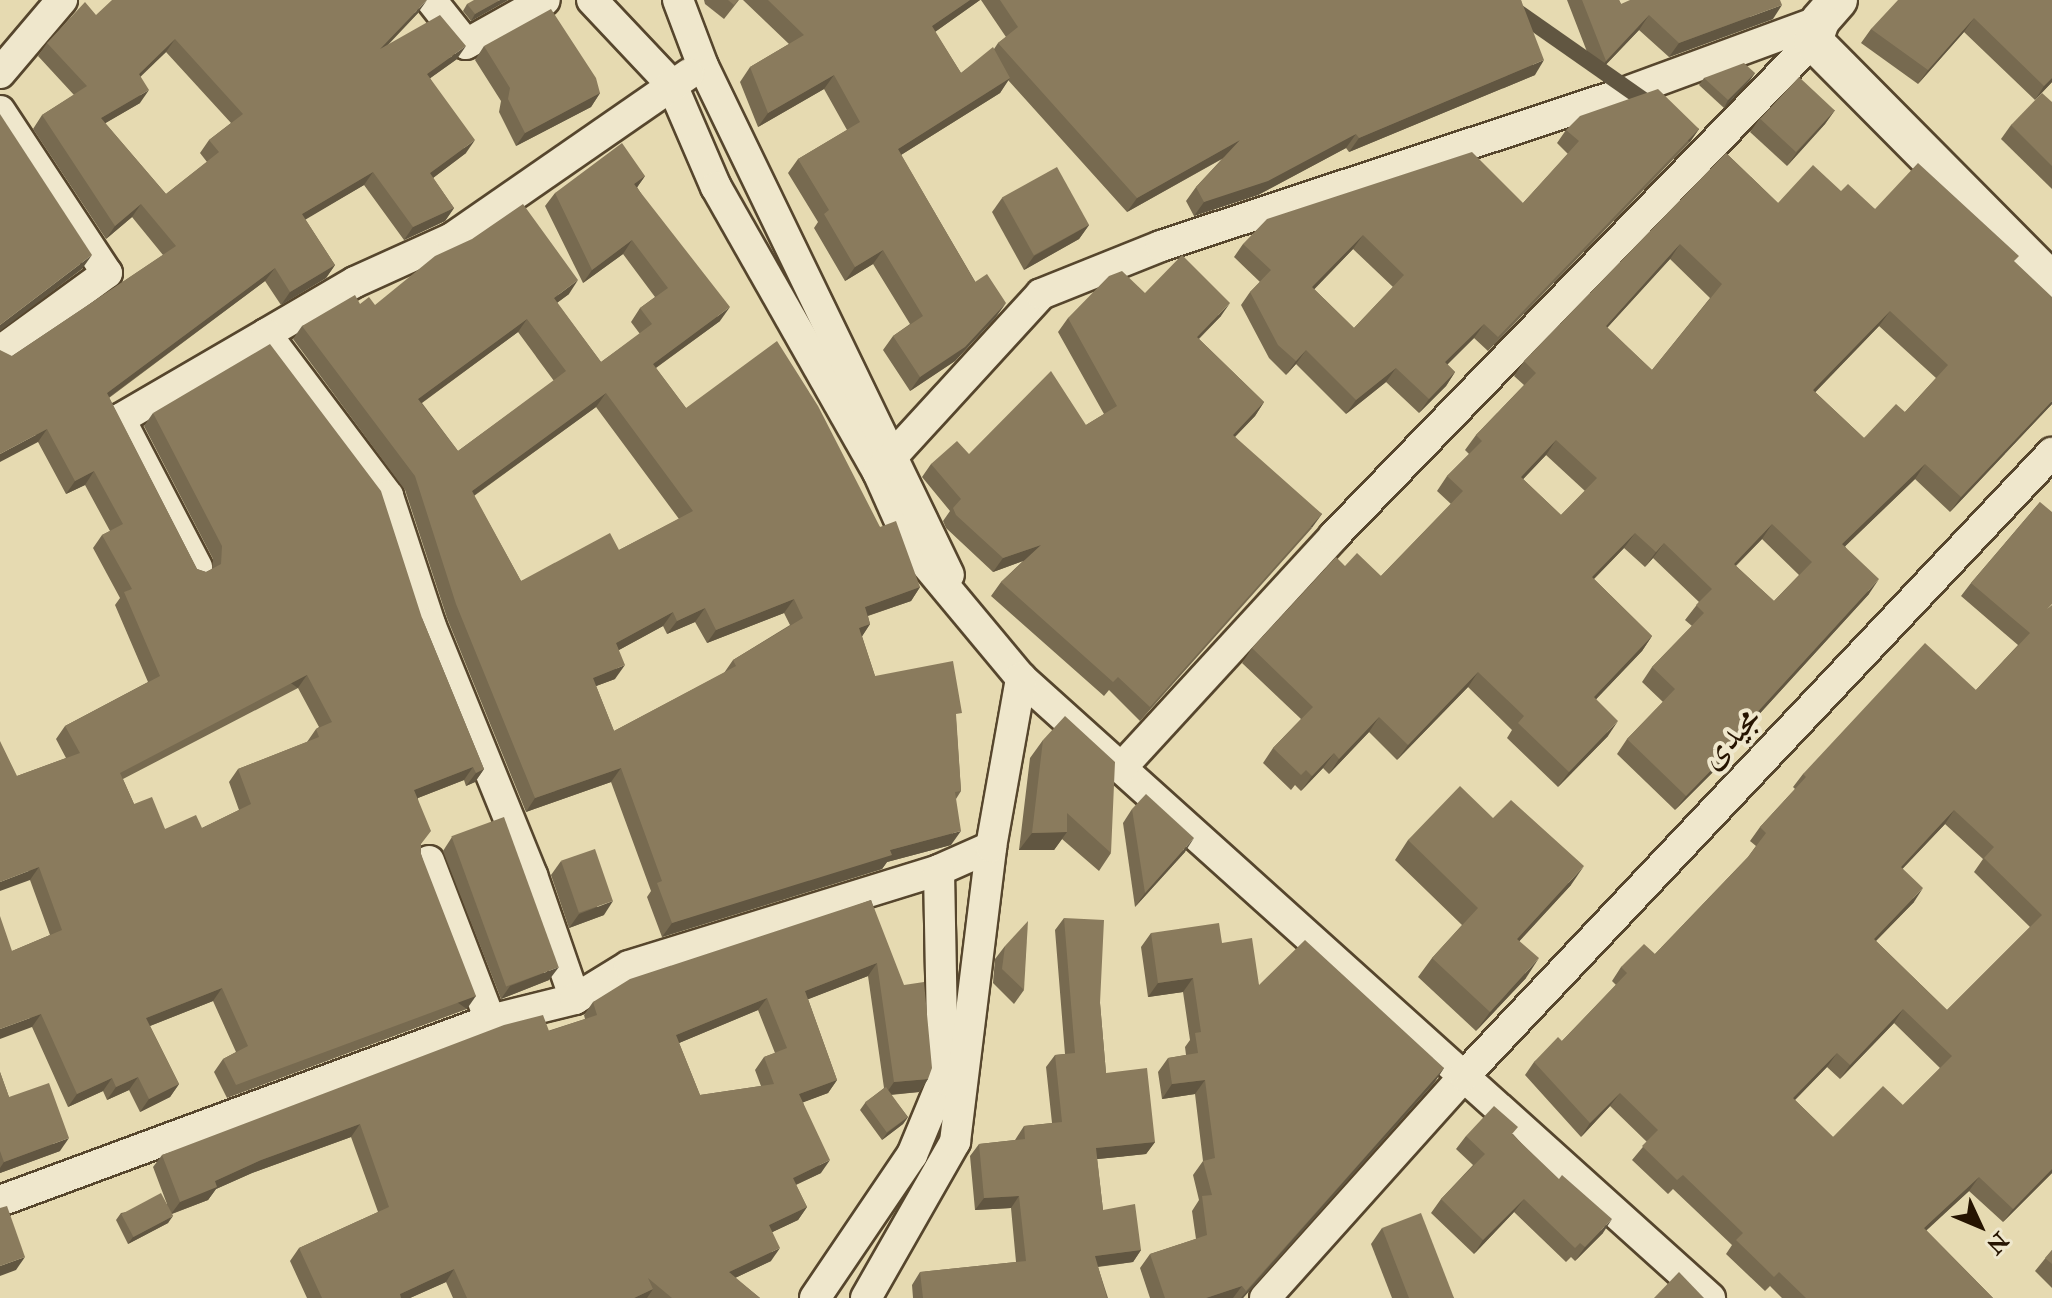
<!DOCTYPE html>
<meta charset="utf-8">
<style>
body{margin:0}
#map{position:relative;width:2052px;height:1298px;overflow:hidden;background:#e6dab1;font-family:"IM FELL Double Pica",Amiri,serif}
div>[style]{position:absolute}
[style*='--x']{left:calc(var(--x)*1px);top:calc(var(--y)*1px);width:calc(var(--w)*1px);rotate:calc(var(--a)*1deg)}
.roads{filter:drop-shadow(2px 0 #56462d) drop-shadow(-2px 0 #56462d) drop-shadow(0 2px #56462d) drop-shadow(0 -2px #56462d)}
.minor>*{height:30px;margin:-15px;padding:0 15px;transform-origin:15px;border-radius:15px;background:#efe7cc}
.tertiary>*{height:38px;margin:-19px;padding:0 19px;transform-origin:19px;border-radius:19px;background:#efe7cc}
.wall>*{inset:0;background:#776a50}
.shaded-wall>*{inset:0;background:#615641;transform-origin:0 0}
.building>*{inset:0;background:#8a7b5d;transform-origin:0 0}
span{translate:-50% -50%;white-space:nowrap;text-align:center;line-height:1.15;-webkit-text-stroke:8px #efe7cc;paint-order:stroke}
.street-label{font-size:34px;color:#261401}
.north{position:absolute;left:1940px;top:1186px;width:80px;height:80px;-webkit-text-stroke:6px #efe7cc;paint-order:stroke;rotate:134deg;font-size:22px;font-weight:700;line-height:32px;text-align:center;color:#261401}
.north::after{content:'';display:block;margin:auto;width:28px;height:36px;background:#261401;clip-path:polygon(50% 0,100% 100%,50% 72%,0 100%)}
</style>
<div id="map">
<div class="roads">
<div class="minor">
<i style="--x:431;--y:0;--w:56;--a:51.5"></i>
<i style="--x:466;--y:44;--w:90;--a:-29.1"></i>
<i style="--x:592;--y:0;--w:117;--a:46.7"></i>
<i style="--x:672;--y:85;--w:111;--a:66.7"></i>
<i style="--x:716;--y:187;--w:328;--a:60.4"></i>
<i style="--x:878;--y:472;--w:81;--a:66"></i>
<i style="--x:911;--y:546;--w:172;--a:50.2"></i>
<i style="--x:1021;--y:678;--w:927;--a:41.98"></i>
<i style="--x:678;--y:0;--w:71;--a:69.3"></i>
<i style="--x:703;--y:66;--w:565;--a:64.21"></i>
<i style="--x:0;--y:73;--w:96;--a:-49.7"></i>
<i style="--x:0;--y:111;--w:194;--a:56.6"></i>
<i style="--x:107;--y:273;--w:132;--a:143.9"></i>
<i style="--x:266;--y:334;--w:103;--a:-30.3"></i>
<i style="--x:355;--y:282;--w:107;--a:-24.4"></i>
<i style="--x:452;--y:238;--w:288;--a:-34.7"></i>
<i style="--x:878;--y:472;--w:241;--a:-47.5"></i>
<i style="--x:1041;--y:294;--w:129;--a:-21.8"></i>
<i style="--x:1161;--y:246;--w:496;--a:-18.3"></i>
<i style="--x:1632;--y:90;--w:200;--a:-20.2"></i>
<i style="--x:197;--y:567;--w:167;--a:-117.5"></i>
<i style="--x:120;--y:419;--w:169;--a:-30.2"></i>
<i style="--x:266;--y:334;--w:203;--a:53"></i>
<i style="--x:388;--y:496;--w:135;--a:71.8"></i>
<i style="--x:430;--y:624;--w:271;--a:67.9"></i>
<i style="--x:532;--y:875;--w:131;--a:70.9"></i>
<i style="--x:1121;--y:768;--w:315;--a:-47.4"></i>
<i style="--x:1334;--y:536;--w:689;--a:-45.94"></i>
<i style="--x:429;--y:861;--w:170;--a:69"></i>
<i style="--x:0;--y:1201;--w:522;--a:-20.27"></i>
<i style="--x:490;--y:1020;--w:88;--a:-13.9"></i>
<i style="--x:575;--y:999;--w:63;--a:-31.4"></i>
<i style="--x:629;--y:966;--w:325;--a:-17.2"></i>
<i style="--x:939;--y:870;--w:57;--a:-23.9"></i>
<i style="--x:815;--y:1298;--w:173;--a:-55.9"></i>
<i style="--x:912;--y:1155;--w:81;--a:-67.5"></i>
<i style="--x:943;--y:1080;--w:210;--a:-91.1"></i>
<i style="--x:866;--y:1298;--w:180;--a:-60.3"></i>
<i style="--x:955;--y:1142;--w:297;--a:-83"></i>
<i style="--x:991;--y:847;--w:172;--a:-79.9"></i>
<i style="--x:1265;--y:1298;--w:298;--a:-48.1"></i>
<i style="--x:1464;--y:1076;--w:857;--a:-46.66"></i>
</div>
<div class="tertiary">
<i style="--x:1838;--y:0;--w:28;--a:131"></i>
<i style="--x:1820;--y:21;--w:21;--a:109"></i>
<i style="--x:1813;--y:41;--w:339;--a:45.2"></i>
</div>
</div>
<div class="wall">
<i style="clip-path:polygon(508px 0,471px 21px,463px 11px,467px 4px)"></i>
<i style="clip-path:polygon(704px 0,739px 0,724px 19px,705px 4px)"></i>
<i style="clip-path:polygon(743px 0,980px 0,935px 32px,961px 73px,994px 49px,998px 43px,1006px 37px,981px 0,1521px 0,1535px 75px,1349px 152px,1346px 148px,1258px 195px,1194px 216px,1186px 201px,1196px 187px,1222px 159px,1127px 212px,1008px 80px,1000px 93px,901px 155px,996px 317px,955px 361px,910px 391px,883px 350px,893px 336px,910px 324px,873px 264px,845px 281px,814px 228px,818px 222px,788px 173px,798px 159px,847px 130px,824px 89px,758px 127px,740px 82px,750px 67px,789px 44px)"></i>
<i style="clip-path:polygon(1567px 0,1619px 0,1621px 4px,1773px 19px,1669px 57px,1639px 30px,1596px 75px)"></i>
<i style="clip-path:polygon(2052px 0,2052px 82px,2035px 100px,1964px 32px,1918px 84px,1861px 43px,1871px 29px)"></i>
<i style="clip-path:polygon(evenodd,418px 13px,388px 45px,457px 59px,430px 78px,466px 153px,433px 178px,454px 208px,445px 221px,404px 240px,364px 185px,305px 219px,335px 265px,326px 278px,281px 305px,265px 281px,109px 398px,197px 569px,206px 572px,212px 569px,213px 559px,144px 426px,153px 413px,422px 618px,484px 769px,475px 782px,466px 786px,464px 780px,418px 798px,421px 854px,467px 1009px,227px 1098px,214px 1072px,223px 1059px,236px 1052px,213px 1001px,150px 1026px,179px 1084px,170px 1097px,140px 1112px,129px 1090px,107px 1100px,103px 1091px,68px 1107px,32px 1027px,12px 951px,50px 935px,30px 880px,17px 776px,66px 758px,56px 739px,65px 726px,148px 682px,115px 605px,120px 598px,93px 548px,102px 535px,110px 531px,85px 485px,66px 494px,38px 442px,12px 356px,163px 255px,132px 217px,106px 239px,33px 129px,42px 115px,74px 95px,38px 56px,47px 43px,96px 15px,418px 13px,166px 52px,231px 123px,209px 140px,200px 153px,207px 162px,166px 194px,105px 123px,140px 103px,140px 76px,166px 52px,418px 13px,298px 688px,319px 727px,316px 729px,307px 742px,238px 769px,229px 782px,239px 810px,202px 828px,165px 829px,134px 804px,123px 779px,298px 688px)"></i>
<i style="clip-path:polygon(484px 46px,600px 93px,591px 107px,516px 146px,499px 112px,501px 101px,475px 60px)"></i>
<i style="clip-path:polygon(1755px 73px,1750px 80px,1724px 108px,1699px 85px,1704px 78px)"></i>
<i style="clip-path:polygon(2052px 102px,2052px 189px,2001px 139px,2011px 125px)"></i>
<i style="clip-path:polygon(1835px 110px,1825px 124px,1787px 166px,1750px 132px,1760px 118px)"></i>
<i style="clip-path:polygon(evenodd,1699px 129px,1690px 142px,1488px 351px,1474px 338px,1447px 364px,1455px 372px,1446px 386px,1419px 413px,1386px 382px,1346px 414px,1296px 364px,1286px 375px,1269px 358px,1241px 305px,1250px 292px,1260px 282px,1234px 257px,1243px 244px,1523px 203px,1568px 154px,1557px 143px,1566px 130px,1699px 129px,1353px 249px,1393px 287px,1354px 328px,1314px 289px,1353px 249px)"></i>
<i style="clip-path:polygon(evenodd,1726px 153px,1778px 203px,1841px 191px,1875px 209px,2014px 262px,2052px 404px,1950px 512px,1915px 479px,1845px 546px,1869px 594px,1753px 721px,1756px 724px,1746px 739px,1675px 810px,1617px 754px,1627px 739px,1663px 702px,1642px 682px,1652px 667px,1692px 626px,1685px 620px,1699px 602px,1653px 558px,1645px 567px,1624px 548px,1594px 579px,1652px 636px,1642px 651px,1596px 699px,1608px 736px,1558px 787px,1507px 738px,1512px 730px,1468px 687px,1397px 760px,1369px 732px,1329px 774px,1323px 768px,1301px 791px,1295px 785px,1291px 790px,1263px 763px,1273px 748px,1301px 719px,1242px 663px,1252px 648px,1345px 566px,1381px 576px,1451px 504px,1437px 491px,1447px 476px,1469px 454px,1465px 450px,1476px 435px,1524px 385px,1514px 376px,1524px 361px,1726px 153px,1670px 259px,1710px 298px,1652px 370px,1607px 328px,1670px 259px,1726px 153px,1879px 326px,1936px 378px,1905px 412px,1864px 438px,1815px 392px,1879px 326px,1726px 153px,1546px 455px,1585px 491px,1561px 515px,1523px 479px,1546px 455px,1726px 153px,1762px 539px,1799px 575px,1774px 601px,1736px 566px,1762px 539px)"></i>
<i style="clip-path:polygon(evenodd,645px 176px,637px 187px,720px 321px,656px 368px,686px 408px,880px 527px,920px 587px,911px 601px,868px 616px,870px 624px,862px 636px,875px 676px,956px 720px,961px 791px,956px 799px,951px 845px,887px 862px,882px 869px,662px 937px,647px 897px,651px 891px,611px 782px,526px 812px,447px 618px,405px 490px,293px 339px,302px 326px,360px 304px,375px 305px,569px 294px,557px 303px,601px 362px,640px 334px,631px 322px,640px 308px,655px 297px,623px 254px,583px 283px,545px 206px,555px 193px,645px 176px,518px 332px,554px 381px,458px 451px,422px 403px,518px 332px,645px 176px,596px 407px,679px 519px,619px 550px,521px 581px,474px 496px,596px 407px,645px 176px,784px 613px,790px 625px,733px 660px,724px 673px,614px 731px,596px 686px,615px 679px,619px 650px,663px 626px,667px 634px,695px 622px,707px 643px,784px 613px)"></i>
<i style="clip-path:polygon(1002px 198px,1089px 225px,1079px 239px,1024px 270px,992px 212px)"></i>
<i style="clip-path:polygon(1145px 293px,1221px 316px,1199px 339px,1264px 402px,1255px 416px,1235px 437px,1312px 528px,1140px 721px,1109px 690px,1104px 696px,991px 596px,1001px 582px,1023px 561px,993px 572px,946px 528px,943px 521px,950px 511px,922px 477px,931px 464px,1086px 425px,1104px 414px,1058px 332px,1068px 318px)"></i>
<i style="clip-path:polygon(evenodd,2040px 502px,2052px 1173px,2003px 1222px,1969px 1191px,1926px 1230px,1993px 1298px,1782px 1298px,1770px 1286px,1765px 1291px,1726px 1254px,1732px 1245px,1673px 1189px,1668px 1194px,1632px 1160px,1647px 1142px,1610px 1106px,1581px 1137px,1525px 1075px,1534px 1062px,1562px 1041px,1616px 985px,1612px 981px,1621px 967px,1655px 954px,1748px 857px,1756px 846px,1750px 841px,1760px 827px,1795px 789px,1793px 787px,1803px 774px,1976px 690px,2018px 645px,1961px 596px,1971px 583px,2040px 502px,1945px 824px,1983px 859px,1974px 872px,2030px 927px,1947px 1010px,1876px 941px,1914px 902px,1902px 869px,1945px 824px,2040px 502px,1894px 1023px,1940px 1068px,1903px 1105px,1833px 1137px,1795px 1100px,1827px 1067px,1840px 1079px,1894px 1023px)"></i>
<i style="clip-path:polygon(1043px 740px,1111px 853px,1099px 871px,1062px 839px,1054px 850px,1019px 850px,1030px 758px)"></i>
<i style="clip-path:polygon(1132px 809px,1185px 852px,1135px 907px,1123px 823px)"></i>
<i style="clip-path:polygon(1493px 818px,1571px 885px,1519px 941px,1526px 978px,1476px 1031px,1418px 977px,1432px 958px,1462px 925px,1395px 860px,1408px 840px)"></i>
<i style="clip-path:polygon(452px 837px,549px 980px,501px 999px,443px 851px)"></i>
<i style="clip-path:polygon(561px 861px,604px 915px,569px 928px,551px 875px)"></i>
<i style="clip-path:polygon(evenodd,871px 900px,928px 1079px,919px 1092px,891px 1095px,908px 1117px,903px 1124px,882px 1140px,860px 1110px,865px 1103px,884px 1088px,868px 976px,808px 999px,837px 1080px,828px 1093px,803px 1102px,821px 1173px,796px 1185px,807px 1207px,798px 1220px,772px 1232px,771px 1261px,735px 1278px,760px 1298px,453px 1298px,446px 1282px,410px 1298px,307px 1298px,290px 1261px,299px 1248px,378px 1212px,351px 1137px,252px 1173px,216px 1189px,208px 1200px,172px 1214px,168px 1223px,128px 1244px,116px 1220px,121px 1213px,167px 1204px,153px 1167px,162px 1155px,585px 1019px,584px 1015px,593px 1002px,871px 900px,758px 1010px,775px 1053px,764px 1057px,755px 1070px,761px 1086px,700px 1095px,679px 1043px,758px 1010px)"></i>
<i style="clip-path:polygon(1064px 918px,1100px 1003px,1106px 1073px,1155px 1142px,1146px 1154px,1097px 1159px,1103px 1210px,1141px 1250px,1133px 1262px,1098px 1267px,1108px 1298px,913px 1298px,912px 1285px,920px 1272px,1016px 1262px,1011px 1208px,975px 1210px,970px 1156px,979px 1144px,1015px 1140px,1024px 1126px,1052px 1123px,1046px 1067px,1055px 1055px,1065px 1054px,1055px 930px)"></i>
<i style="clip-path:polygon(1151px 933px,1222px 943px,1259px 985px,1444px 1068px,1434px 1083px,1243px 1298px,1150px 1298px,1140px 1268px,1150px 1254px,1196px 1239px,1192px 1211px,1199px 1200px,1193px 1175px,1203px 1161px,1195px 1094px,1162px 1099px,1158px 1072px,1168px 1058px,1186px 1055px,1185px 1047px,1190px 1040px,1183px 992px,1148px 997px,1141px 947px)"></i>
<i style="clip-path:polygon(1005px 946px,1024px 990px,1014px 1004px,993px 983px,995px 959px)"></i>
<i style="clip-path:polygon(0 1072px,9px 1097px,60px 1151px,0 1173px)"></i>
<i style="clip-path:polygon(1513px 1134px,1603px 1233px,1575px 1261px,1571px 1257px,1566px 1262px,1514px 1212px,1474px 1254px,1431px 1213px,1441px 1199px,1473px 1165px,1456px 1149px,1466px 1136px)"></i>
<i style="clip-path:polygon(1382px 1228px,1454px 1298px,1392px 1298px,1371px 1244px)"></i>
<i style="clip-path:polygon(2052px 1250px,2052px 1288px,2035px 1271px)"></i>
</div>
<div class="shaded-wall">
<i style="clip-path:polygon(427px 0,418px 13px,371px 62px,380px 49px)"></i>
<i style="clip-path:polygon(500px 0,508px 0,471px 21px,475px 14px)"></i>
<i style="clip-path:polygon(970px 0,980px 0,922px 41px,932px 26px)"></i>
<i style="clip-path:polygon(1782px 5px,1773px 19px,1669px 57px,1679px 43px)"></i>
<i style="clip-path:polygon(1649px 15px,1639px 30px,1596px 75px,1606px 61px)"></i>
<i style="clip-path:polygon(1974px 18px,1964px 32px,1918px 84px,1928px 70px)"></i>
<i style="clip-path:polygon(175px 39px,166px 52px,130px 87px,139px 74px)"></i>
<i style="clip-path:polygon(466px 46px,457px 59px,418px 87px,427px 74px)"></i>
<i style="clip-path:polygon(1544px 60px,1535px 75px,1349px 152px,1359px 138px)"></i>
<i style="clip-path:polygon(1755px 73px,1750px 80px,1724px 108px,1728px 100px)"></i>
<i style="clip-path:polygon(834px 75px,824px 89px,758px 127px,768px 113px)"></i>
<i style="clip-path:polygon(1010px 78px,1000px 93px,888px 163px,898px 149px)"></i>
<i style="clip-path:polygon(2052px 78px,2052px 82px,2035px 100px,2044px 86px)"></i>
<i style="clip-path:polygon(149px 90px,140px 103px,92px 131px,101px 118px)"></i>
<i style="clip-path:polygon(600px 93px,591px 107px,516px 146px,525px 133px)"></i>
<i style="clip-path:polygon(1835px 110px,1825px 124px,1787px 166px,1797px 152px)"></i>
<i style="left:1699px;top:129px;width:16px;height:289px;rotate:125deg"></i>
<i style="clip-path:polygon(1356px 134px,1346px 148px,1258px 195px,1194px 216px,1204px 202px)"></i>
<i style="clip-path:polygon(475px 140px,466px 153px,421px 187px,430px 173px)"></i>
<i style="clip-path:polygon(1240px 140px,1230px 154px,1127px 212px,1137px 198px)"></i>
<i style="clip-path:polygon(373px 172px,364px 185px,293px 227px,302px 214px)"></i>
<i style="clip-path:polygon(645px 176px,636px 189px,634px 184px)"></i>
<i style="clip-path:polygon(141px 204px,132px 217px,106px 239px,115px 226px)"></i>
<i style="clip-path:polygon(454px 208px,445px 221px,404px 240px,413px 227px)"></i>
<i style="clip-path:polygon(1089px 225px,1079px 239px,1024px 270px,1034px 256px)"></i>
<i style="clip-path:polygon(1363px 235px,1353px 249px,1303px 301px,1312px 287px)"></i>
<i style="clip-path:polygon(632px 240px,623px 254px,583px 283px,592px 270px)"></i>
<i style="clip-path:polygon(1680px 244px,1670px 259px,1595px 341px,1606px 326px)"></i>
<i style="clip-path:polygon(883px 250px,873px 264px,845px 281px,855px 267px)"></i>
<i style="clip-path:polygon(92px 255px,82px 269px,0 331px,0 325px)"></i>
<i style="clip-path:polygon(335px 265px,326px 278px,281px 305px,290px 292px)"></i>
<i style="clip-path:polygon(275px 268px,265px 281px,97px 406px,107px 393px)"></i>
<i style="clip-path:polygon(578px 280px,569px 294px,544px 312px,554px 298px)"></i>
<i style="clip-path:polygon(1006px 303px,996px 317px,955px 361px,910px 391px,920px 377px)"></i>
<i style="clip-path:polygon(1230px 303px,1221px 316px,1187px 350px,1197px 337px)"></i>
<i style="clip-path:polygon(730px 307px,720px 321px,643px 377px,653px 364px)"></i>
<i style="clip-path:polygon(1890px 311px,1879px 326px,1803px 405px,1813px 390px)"></i>
<i style="clip-path:polygon(527px 319px,518px 332px,409px 412px,418px 399px)"></i>
<i style="clip-path:polygon(1484px 324px,1474px 338px,1436px 376px,1445px 362px)"></i>
<i style="clip-path:polygon(1306px 350px,1296px 364px,1286px 375px,1296px 361px)"></i>
<i style="clip-path:polygon(1396px 368px,1386px 382px,1346px 414px,1356px 400px)"></i>
<i style="clip-path:polygon(1455px 372px,1446px 386px,1419px 413px,1429px 399px)"></i>
<i style="clip-path:polygon(606px 393px,596px 407px,462px 504px,472px 491px)"></i>
<i style="clip-path:polygon(2052px 401px,2052px 404px,1950px 512px,1961px 497px)"></i>
<i style="clip-path:polygon(1264px 402px,1255px 416px,1223px 449px,1233px 435px)"></i>
<i style="clip-path:polygon(47px 429px,38px 442px,0 462px,0 454px)"></i>
<i style="clip-path:polygon(1556px 440px,1546px 455px,1511px 492px,1521px 477px)"></i>
<i style="clip-path:polygon(1925px 464px,1915px 479px,1832px 559px,1842px 544px)"></i>
<i style="clip-path:polygon(94px 471px,85px 485px,66px 494px,75px 481px)"></i>
<i style="left:1322px;top:514px;width:17px;height:259px;rotate:126deg"></i>
<i style="clip-path:polygon(1772px 524px,1762px 539px,1723px 578px,1734px 564px)"></i>
<i style="clip-path:polygon(1635px 533px,1624px 548px,1581px 592px,1592px 577px)"></i>
<i style="clip-path:polygon(1664px 543px,1653px 558px,1645px 567px,1656px 552px)"></i>
<i style="clip-path:polygon(1041px 545px,1031px 558px,993px 572px,1003px 558px)"></i>
<i style="clip-path:polygon(1879px 579px,1869px 594px,1741px 734px,1751px 719px)"></i>
<i style="clip-path:polygon(920px 587px,911px 601px,855px 620px,865px 607px)"></i>
<i style="clip-path:polygon(794px 599px,784px 613px,707px 643px,716px 630px)"></i>
<i style="clip-path:polygon(705px 608px,695px 622px,667px 634px,677px 621px)"></i>
<i style="clip-path:polygon(673px 612px,663px 626px,606px 657px,616px 643px)"></i>
<i style="clip-path:polygon(870px 624px,861px 638px,859px 628px)"></i>
<i style="clip-path:polygon(1652px 636px,1642px 651px,1584px 712px,1594px 697px)"></i>
<i style="clip-path:polygon(625px 665px,615px 679px,583px 691px,593px 678px)"></i>
<i style="clip-path:polygon(1478px 672px,1468px 687px,1397px 760px,1408px 745px)"></i>
<i style="left:307px;top:675px;width:16px;height:211px;rotate:125deg"></i>
<i style="clip-path:polygon(1379px 717px,1369px 732px,1329px 774px,1339px 759px)"></i>
<i style="clip-path:polygon(1618px 721px,1608px 736px,1558px 787px,1569px 772px)"></i>
<i style="clip-path:polygon(1756px 724px,1746px 739px,1675px 810px,1686px 796px)"></i>
<i style="clip-path:polygon(1334px 753px,1323px 768px,1301px 791px,1312px 776px)"></i>
<i style="clip-path:polygon(473px 767px,464px 780px,405px 803px,414px 790px)"></i>
<i style="clip-path:polygon(621px 768px,611px 782px,526px 812px,535px 798px)"></i>
<i style="clip-path:polygon(484px 769px,475px 782px,466px 786px,476px 773px)"></i>
<i style="clip-path:polygon(1954px 810px,1945px 824px,1891px 881px,1901px 867px)"></i>
<i style="clip-path:polygon(961px 831px,951px 845px,887px 862px,882px 869px,662px 937px,672px 923px,890px 850px)"></i>
<i style="clip-path:polygon(1067px 832px,1054px 850px,1019px 850px,1032px 833px)"></i>
<i style="clip-path:polygon(1194px 838px,1185px 852px,1135px 907px,1145px 893px)"></i>
<i style="clip-path:polygon(1584px 866px,1571px 885px,1504px 958px,1517px 939px)"></i>
<i style="clip-path:polygon(39px 867px,30px 880px,0 891px,0 882px)"></i>
<i style="clip-path:polygon(1923px 888px,1914px 902px,1864px 953px,1874px 939px)"></i>
<i style="clip-path:polygon(613px 901px,604px 915px,569px 928px,579px 914px)"></i>
<i style="clip-path:polygon(1539px 958px,1526px 978px,1476px 1031px,1490px 1012px)"></i>
<i style="clip-path:polygon(877px 963px,868px 976px,796px 1004px,805px 991px)"></i>
<i style="clip-path:polygon(559px 967px,549px 980px,501px 999px,510px 986px)"></i>
<i style="clip-path:polygon(1193px 978px,1183px 992px,1148px 997px,1158px 983px)"></i>
<i style="clip-path:polygon(222px 988px,213px 1001px,137px 1031px,146px 1018px)"></i>
<i style="left:476px;top:996px;width:16px;height:256px;rotate:125deg"></i>
<i style="clip-path:polygon(767px 998px,758px 1010px,667px 1048px,676px 1035px)"></i>
<i style="clip-path:polygon(1903px 1009px,1894px 1023px,1840px 1079px,1850px 1065px)"></i>
<i style="clip-path:polygon(41px 1014px,32px 1027px,0 1039px,0 1029px)"></i>
<i style="clip-path:polygon(1837px 1053px,1827px 1067px,1783px 1112px,1793px 1098px)"></i>
<i style="clip-path:polygon(1444px 1068px,1434px 1083px,1243px 1298px,1241px 1298px)"></i>
<i style="clip-path:polygon(138px 1077px,129px 1090px,107px 1100px,116px 1087px)"></i>
<i style="clip-path:polygon(112px 1078px,103px 1091px,68px 1107px,77px 1094px)"></i>
<i style="clip-path:polygon(928px 1079px,919px 1092px,885px 1095px,894px 1082px)"></i>
<i style="clip-path:polygon(837px 1080px,828px 1093px,791px 1107px,799px 1094px)"></i>
<i style="clip-path:polygon(1205px 1080px,1195px 1094px,1162px 1099px,1172px 1084px)"></i>
<i style="clip-path:polygon(179px 1084px,170px 1097px,140px 1112px,149px 1099px)"></i>
<i style="clip-path:polygon(1620px 1093px,1610px 1106px,1581px 1137px,1590px 1123px)"></i>
<i style="clip-path:polygon(908px 1117px,903px 1124px,882px 1140px,887px 1133px)"></i>
<i style="clip-path:polygon(360px 1124px,351px 1137px,252px 1173px,216px 1189px,208px 1200px,171px 1214px,180px 1202px,215px 1181px,261px 1160px)"></i>
<i style="clip-path:polygon(69px 1138px,60px 1151px,0 1173px,0 1168px,4px 1162px)"></i>
<i style="clip-path:polygon(1155px 1142px,1146px 1154px,1088px 1160px,1096px 1148px)"></i>
<i style="clip-path:polygon(830px 1160px,821px 1173px,784px 1190px,793px 1178px)"></i>
<i style="clip-path:polygon(2052px 1169px,2052px 1173px,2003px 1222px,2013px 1209px)"></i>
<i style="clip-path:polygon(1979px 1177px,1969px 1191px,1914px 1242px,1924px 1228px)"></i>
<i style="clip-path:polygon(1019px 1196px,1011px 1208px,975px 1210px,984px 1198px)"></i>
<i style="clip-path:polygon(1524px 1199px,1514px 1212px,1474px 1254px,1483px 1240px)"></i>
<i style="clip-path:polygon(807px 1207px,798px 1220px,760px 1238px,769px 1225px)"></i>
<i style="clip-path:polygon(173px 1216px,168px 1223px,128px 1244px,133px 1237px)"></i>
<i style="clip-path:polygon(1612px 1219px,1603px 1233px,1575px 1261px,1585px 1247px)"></i>
<i style="clip-path:polygon(780px 1248px,771px 1261px,720px 1285px,729px 1272px)"></i>
<i style="clip-path:polygon(1141px 1250px,1133px 1262px,1086px 1268px,1095px 1256px)"></i>
<i style="clip-path:polygon(25px 1257px,16px 1270px,0 1276px,0 1266px)"></i>
<i style="clip-path:polygon(454px 1269px,446px 1282px,410px 1298px,397px 1298px,400px 1294px)"></i>
<i style="clip-path:polygon(1242px 1286px,1233px 1298px,1206px 1298px)"></i>
<i style="clip-path:polygon(653px 1289px,647px 1298px,634px 1298px)"></i>
</div>
<div class="building">
<i style="clip-path:polygon(evenodd,112px 0,427px 0,380px 49px,440px 15px,466px 46px,427px 74px,475px 140px,430px 173px,454px 208px,413px 227px,373px 172px,302px 214px,335px 265px,290px 292px,275px 268px,107px 393px,197px 569px,206px 572px,221px 564px,222px 546px,153px 413px,270px 344px,381px 491px,422px 618px,484px 769px,476px 773px,473px 767px,414px 790px,431px 831px,421px 844px,421px 854px,476px 996px,236px 1085px,223px 1059px,248px 1046px,222px 988px,146px 1018px,179px 1084px,149px 1099px,138px 1077px,116px 1087px,112px 1078px,77px 1094px,41px 1014px,0 1029px,0 916px,12px 951px,62px 930px,39px 867px,0 882px,0 741px,17px 776px,80px 753px,65px 726px,160px 676px,124px 592px,132px 589px,102px 535px,123px 524px,94px 471px,75px 481px,47px 429px,0 454px,0 350px,12px 356px,176px 246px,141px 204px,115px 226px,42px 115px,87px 86px,47px 43px,85px 2px,96px 15px,112px 0,175px 39px,243px 114px,209px 140px,219px 152px,166px 194px,101px 118px,149px 90px,139px 74px,175px 39px,112px 0,307px 675px,332px 722px,316px 729px,319px 737px,238px 769px,251px 804px,202px 828px,196px 815px,165px 829px,152px 797px,134px 804px,120px 773px,307px 675px)"></i>
<i style="clip-path:polygon(474px 0,500px 0,475px 14px,467px 4px)"></i>
<i style="clip-path:polygon(728px 0,738px 0,734px 5px)"></i>
<i style="clip-path:polygon(768px 0,970px 0,932px 26px,961px 73px,993px 47px,1010px 78px,898px 149px,975px 282px,987px 274px,1006px 303px,965px 347px,920px 377px,893px 336px,923px 316px,883px 250px,855px 267px,824px 214px,829px 210px,798px 159px,860px 122px,834px 75px,768px 113px,750px 67px,804px 35px)"></i>
<i style="clip-path:polygon(1000px 0,1521px 0,1544px 60px,1359px 138px,1356px 134px,1268px 181px,1204px 202px,1196px 187px,1240px 140px,1137px 198px,998px 43px,1018px 27px)"></i>
<i style="clip-path:polygon(1582px 0,1619px 0,1621px 4px,1630px 0,1780px 0,1782px 5px,1679px 43px,1649px 15px,1606px 61px)"></i>
<i style="clip-path:polygon(1898px 0,2052px 0,2052px 78px,2044px 86px,1974px 18px,1928px 70px,1871px 29px)"></i>
<i style="clip-path:polygon(551px 9px,596px 78px,600px 93px,525px 133px,508px 99px,510px 88px,484px 46px)"></i>
<i style="clip-path:polygon(1744px 63px,1755px 73px,1728px 100px,1704px 78px)"></i>
<i style="left:1799px;top:77px;width:49px;height:57px;rotate:43deg"></i>
<i style="clip-path:polygon(evenodd,1658px 89px,1699px 129px,1498px 337px,1484px 324px,1445px 362px,1455px 372px,1429px 399px,1396px 368px,1356px 400px,1306px 350px,1296px 361px,1278px 345px,1250px 292px,1271px 270px,1243px 244px,1267px 219px,1472px 152px,1523px 203px,1579px 141px,1566px 130px,1580px 116px,1658px 89px,1363px 235px,1404px 275px,1354px 328px,1312px 287px,1363px 235px)"></i>
<i style="clip-path:polygon(2042px 93px,2052px 102px,2052px 166px,2011px 125px)"></i>
<i style="clip-path:polygon(0 114px,92px 255px,0 325px)"></i>
<i style="clip-path:polygon(evenodd,622px 143px,645px 176px,634px 184px,730px 307px,653px 364px,686px 408px,777px 341px,818px 406px,880px 527px,896px 521px,920px 587px,865px 607px,870px 624px,859px 628px,875px 676px,953px 661px,962px 713px,956px 714px,961px 791px,955px 792px,961px 831px,890px 850px,892px 855px,672px 923px,657px 883px,662px 881px,621px 768px,535px 798px,456px 604px,415px 476px,302px 326px,355px 295px,360px 304px,369px 297px,375px 305px,435px 256px,472px 239px,523px 204px,578px 280px,554px 298px,601px 362px,652px 324px,640px 308px,668px 288px,632px 240px,592px 270px,555px 193px,622px 143px,527px 319px,566px 371px,458px 451px,418px 399px,527px 319px,622px 143px,606px 393px,693px 511px,619px 550px,610px 533px,521px 581px,472px 491px,606px 393px,622px 143px,794px 599px,803px 618px,733px 660px,736px 666px,614px 731px,593px 678px,625px 665px,616px 643px,673px 612px,677px 621px,705px 608px,716px 630px,794px 599px)"></i>
<i style="clip-path:polygon(evenodd,1726px 153px,1778px 203px,1813px 165px,1841px 191px,1848px 184px,1875px 209px,1918px 163px,2019px 256px,2014px 261px,2052px 297px,2052px 401px,1961px 497px,1925px 464px,1842px 544px,1879px 579px,1751px 719px,1756px 724px,1686px 796px,1627px 739px,1675px 689px,1652px 667px,1704px 613px,1696px 605px,1712px 589px,1664px 543px,1656px 552px,1635px 533px,1592px 577px,1652px 636px,1594px 697px,1618px 721px,1569px 772px,1518px 723px,1524px 716px,1478px 672px,1408px 745px,1379px 717px,1339px 759px,1334px 753px,1312px 776px,1306px 770px,1301px 775px,1273px 748px,1313px 707px,1252px 648px,1336px 557px,1345px 566px,1357px 553px,1381px 576px,1463px 491px,1447px 476px,1482px 441px,1476px 435px,1536px 373px,1524px 361px,1726px 153px,1680px 244px,1722px 284px,1652px 370px,1606px 326px,1680px 244px,1726px 153px,1890px 311px,1948px 365px,1905px 412px,1896px 404px,1864px 438px,1813px 390px,1890px 311px,1726px 153px,1556px 440px,1597px 478px,1561px 515px,1521px 477px,1556px 440px,1726px 153px,1772px 524px,1812px 562px,1774px 601px,1734px 564px,1772px 524px)"></i>
<i style="left:1057px;top:167px;width:66px;height:63px;rotate:61deg"></i>
<i style="clip-path:polygon(1182px 255px,1230px 303px,1197px 337px,1264px 402px,1233px 435px,1322px 514px,1150px 707px,1118px 677px,1113px 682px,1001px 582px,1041px 545px,1003px 558px,956px 515px,953px 508px,961px 499px,931px 464px,957px 441px,969px 454px,1051px 371px,1086px 425px,1117px 406px,1068px 318px,1109px 276px,1122px 271px,1145px 293px)"></i>
<i style="clip-path:polygon(evenodd,2040px 502px,2052px 512px,2052px 604px,2047px 609px,2052px 605px,2052px 1169px,2013px 1209px,1979px 1177px,1924px 1228px,1993px 1298px,1806px 1298px,1779px 1272px,1774px 1277px,1736px 1240px,1743px 1233px,1683px 1175px,1677px 1180px,1642px 1146px,1658px 1130px,1620px 1093px,1590px 1123px,1534px 1062px,1558px 1037px,1562px 1041px,1627px 973px,1621px 967px,1644px 944px,1655px 954px,1748px 857px,1766px 833px,1760px 827px,1806px 777px,1803px 774px,1925px 643px,1976px 690px,2030px 633px,1971px 583px,2040px 502px,1954px 810px,1994px 847px,1984px 858px,2042px 915px,1947px 1010px,1874px 939px,1923px 888px,1901px 867px,1954px 810px,2040px 502px,1903px 1009px,1952px 1056px,1903px 1105px,1883px 1086px,1833px 1137px,1793px 1098px,1837px 1053px,1850px 1065px,1903px 1009px)"></i>
<i style="clip-path:polygon(1065px 716px,1115px 762px,1111px 853px,1067px 813px,1067px 832px,1032px 833px,1043px 740px)"></i>
<i style="clip-path:polygon(1460px 786px,1493px 818px,1511px 800px,1584px 866px,1517px 939px,1539px 958px,1490px 1012px,1432px 958px,1478px 908px,1408px 840px)"></i>
<i style="clip-path:polygon(1146px 794px,1194px 838px,1145px 893px,1132px 809px)"></i>
<i style="left:504px;top:817px;width:160px;height:56px;rotate:70deg"></i>
<i style="left:595px;top:849px;width:55px;height:36px;rotate:71deg"></i>
<i style="clip-path:polygon(evenodd,871px 900px,904px 985px,924px 982px,932px 1068px,928px 1079px,894px 1082px,877px 963px,805px 991px,837px 1080px,799px 1094px,830px 1160px,793px 1178px,807px 1207px,769px 1225px,780px 1248px,729px 1272px,760px 1298px,672px 1298px,648px 1278px,653px 1289px,634px 1298px,467px 1298px,454px 1269px,400px 1294px,401px 1298px,322px 1298px,299px 1248px,389px 1207px,360px 1124px,261px 1160px,215px 1181px,217px 1187px,180px 1202px,162px 1155px,504px 1025px,543px 1015px,549px 1031px,597px 1015px,593px 1002px,630px 979px,871px 900px,767px 998px,787px 1048px,764px 1057px,774px 1084px,700px 1095px,676px 1035px,767px 998px)"></i>
<i style="clip-path:polygon(1064px 918px,1104px 920px,1100px 1003px,1106px 1073px,1147px 1068px,1155px 1142px,1096px 1148px,1103px 1210px,1135px 1204px,1141px 1250px,1095px 1256px,1107px 1298px,923px 1298px,920px 1272px,1026px 1261px,1019px 1196px,984px 1198px,979px 1144px,1025px 1139px,1024px 1126px,1062px 1122px,1055px 1055px,1075px 1053px)"></i>
<i style="clip-path:polygon(1028px 921px,1024px 990px,1002px 969px,1005px 946px)"></i>
<i style="clip-path:polygon(1219px 923px,1222px 943px,1252px 938px,1259px 985px,1305px 940px,1444px 1068px,1246px 1291px,1242px 1286px,1206px 1298px,1165px 1298px,1150px 1254px,1207px 1235px,1202px 1196px,1212px 1195px,1203px 1161px,1215px 1158px,1205px 1080px,1172px 1084px,1168px 1058px,1198px 1053px,1195px 1033px,1201px 1032px,1193px 978px,1158px 983px,1151px 933px)"></i>
<i style="clip-path:polygon(0 1072px,9px 1097px,49px 1083px,69px 1138px,4px 1162px,0 1151px)"></i>
<i style="left:886px;top:1087px;width:37px;height:26px;rotate:54deg"></i>
<i style="clip-path:polygon(1494px 1106px,1518px 1127px,1512px 1134px,1559px 1179px,1562px 1175px,1612px 1219px,1585px 1247px,1580px 1243px,1575px 1248px,1524px 1199px,1483px 1240px,1441px 1199px,1485px 1154px,1466px 1136px)"></i>
<i style="left:161px;top:1193px;width:26px;height:45px;rotate:62deg"></i>
<i style="clip-path:polygon(7px 1206px,25px 1257px,0 1266px,0 1208px)"></i>
<i style="clip-path:polygon(1421px 1213px,1454px 1298px,1409px 1298px,1382px 1228px)"></i>
<i style="clip-path:polygon(2052px 1250px,2052px 1264px,2045px 1258px)"></i>
<i style="clip-path:polygon(1679px 1272px,1704px 1298px,1654px 1298px)"></i>
</div>
<div class="street-label">
<span style="left:1730px;top:738px;rotate:-47deg">مجیدی</span>
</div>
<div class="north">N</div>
</div>
